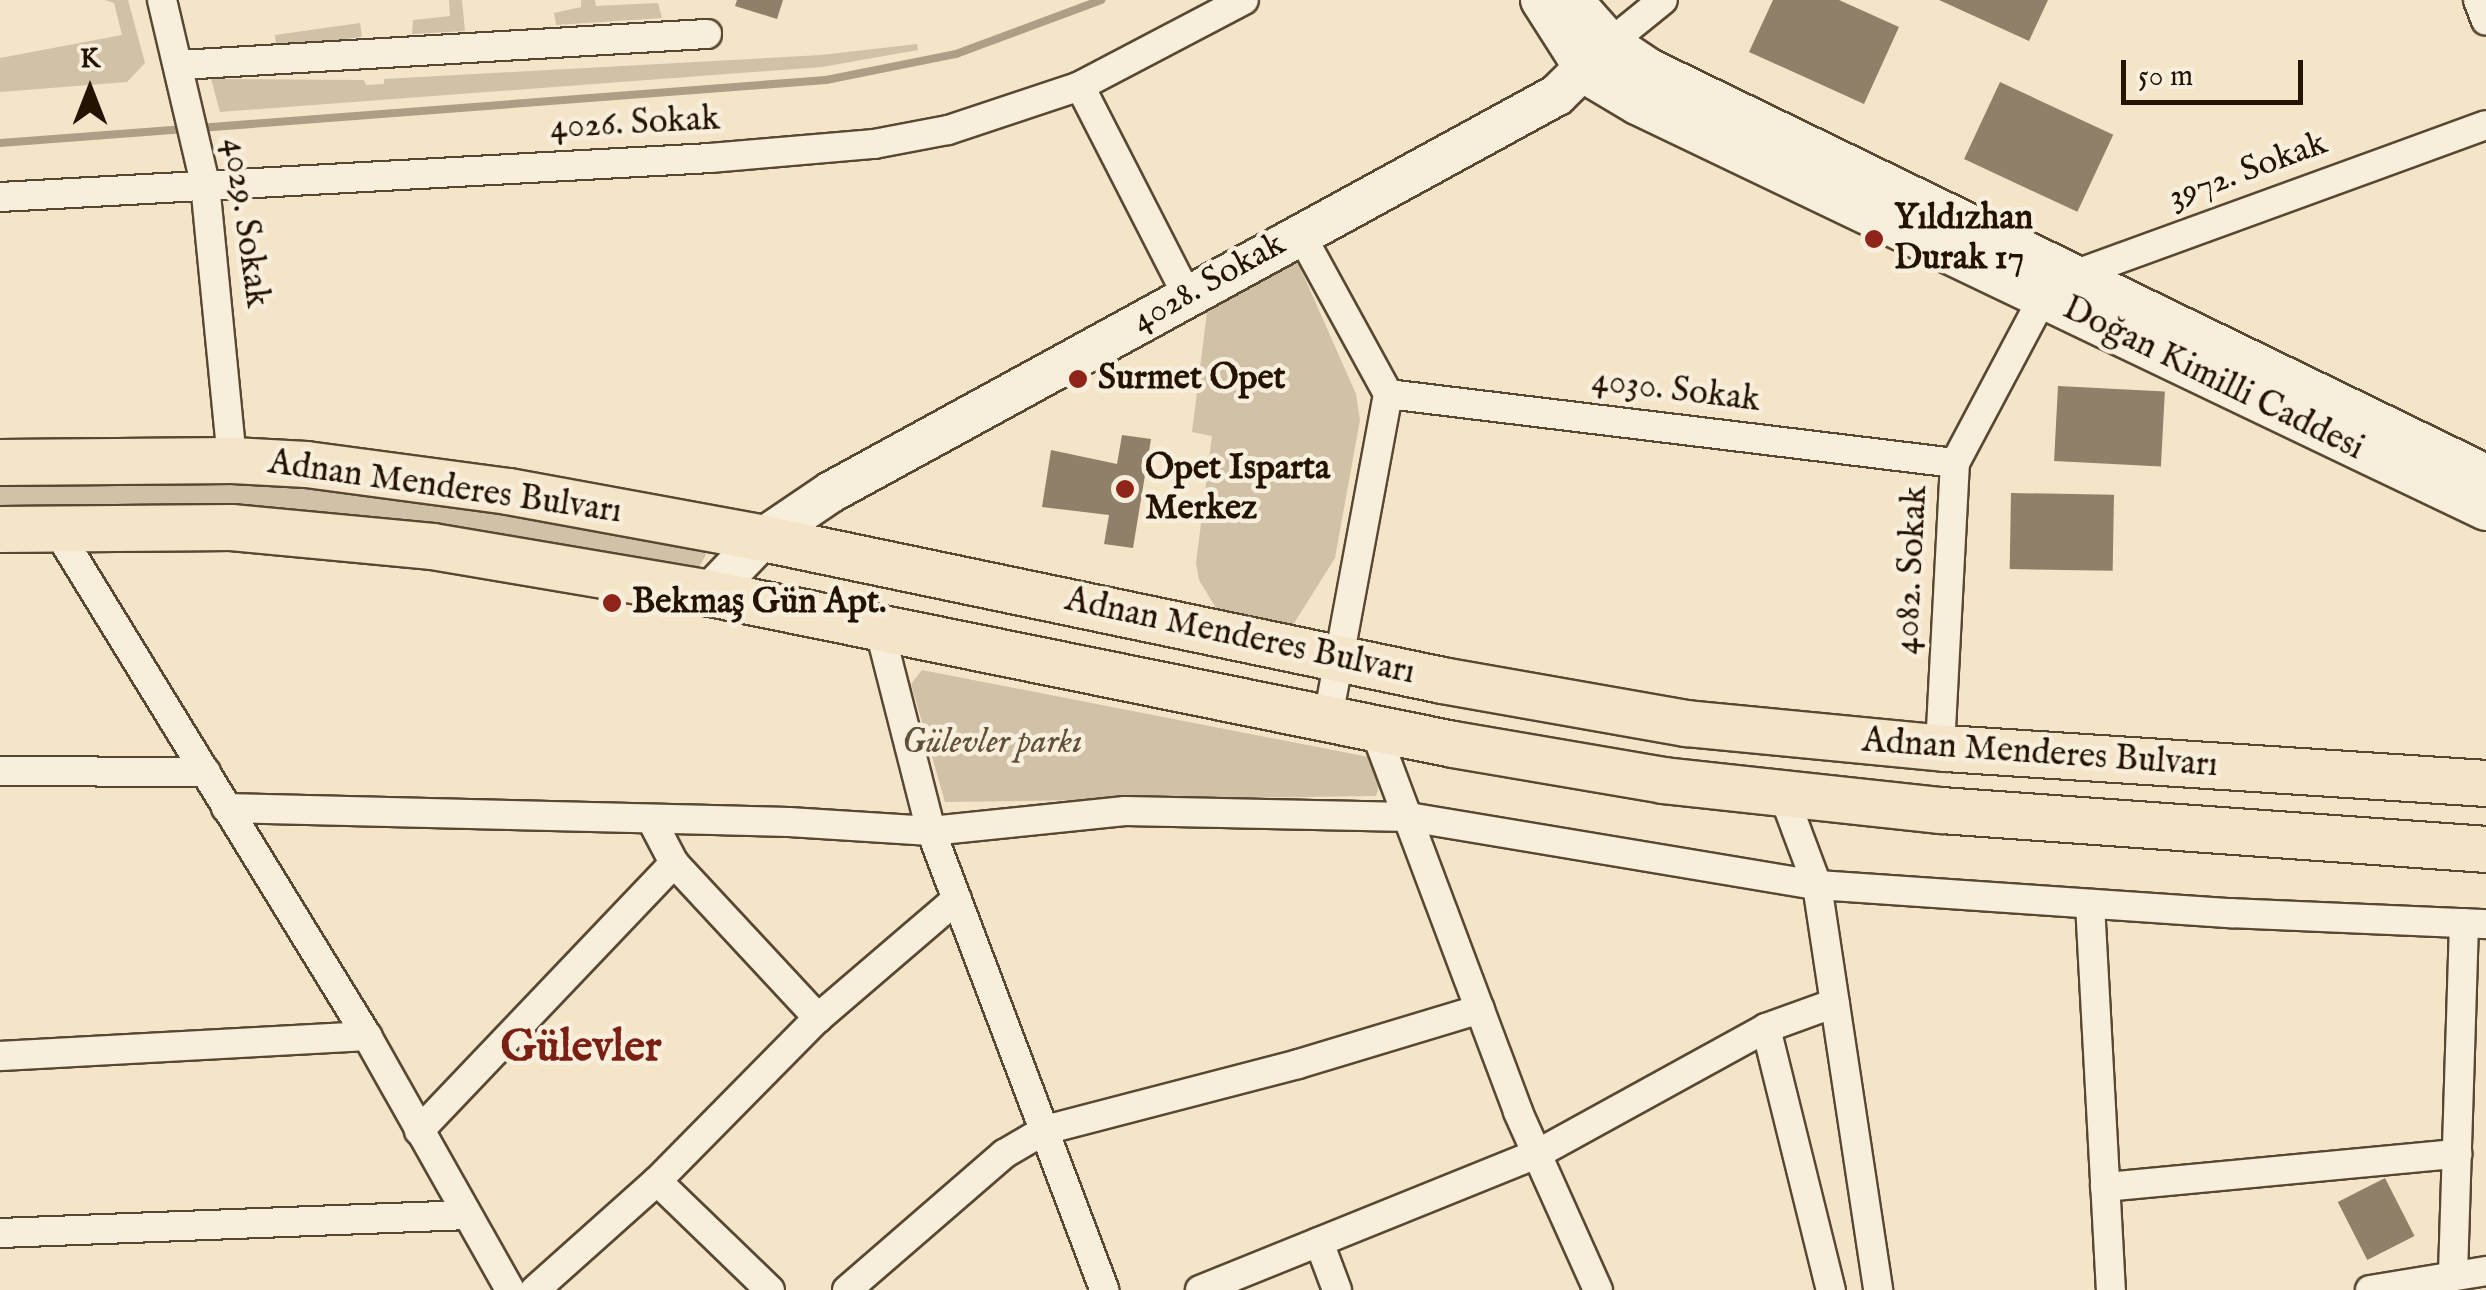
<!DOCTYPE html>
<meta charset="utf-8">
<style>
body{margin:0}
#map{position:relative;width:2486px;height:1290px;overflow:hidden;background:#f4e5c9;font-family:"IM FELL English",serif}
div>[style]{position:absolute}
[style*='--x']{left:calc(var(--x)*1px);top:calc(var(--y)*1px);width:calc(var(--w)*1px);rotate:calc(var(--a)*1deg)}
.green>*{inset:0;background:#d1c1a7;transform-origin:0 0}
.stream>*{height:8px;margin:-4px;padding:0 4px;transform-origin:4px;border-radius:4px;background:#ad9e85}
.building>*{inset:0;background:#908069;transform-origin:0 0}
.roads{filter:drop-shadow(2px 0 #584832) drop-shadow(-2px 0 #584832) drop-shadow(0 2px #584832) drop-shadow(0 -2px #584832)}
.street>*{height:28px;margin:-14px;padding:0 14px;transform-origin:14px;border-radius:14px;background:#f8eedc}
.secondary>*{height:40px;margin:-20px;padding:0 20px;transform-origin:20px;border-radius:20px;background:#f8eedc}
.primary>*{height:45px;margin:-22.5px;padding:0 22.5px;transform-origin:22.5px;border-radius:22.5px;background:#f4e5c9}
.dots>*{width:28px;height:28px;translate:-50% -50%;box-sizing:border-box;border:5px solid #f8eedc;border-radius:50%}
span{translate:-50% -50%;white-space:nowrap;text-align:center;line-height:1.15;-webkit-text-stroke:9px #f8eedc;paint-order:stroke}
.street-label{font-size:35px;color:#241300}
.poi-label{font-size:35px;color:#241300;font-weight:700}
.left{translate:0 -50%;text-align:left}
.park-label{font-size:35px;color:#61503a;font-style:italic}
.district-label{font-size:45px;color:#7a1f14;font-weight:700}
.north{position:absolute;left:40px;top:40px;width:100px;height:100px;-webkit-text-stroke:8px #f8eedc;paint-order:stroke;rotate:0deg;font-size:28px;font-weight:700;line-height:40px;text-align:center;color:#241300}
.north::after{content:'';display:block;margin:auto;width:35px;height:45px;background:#241300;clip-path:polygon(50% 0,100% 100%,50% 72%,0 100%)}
.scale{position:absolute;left:2121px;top:60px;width:182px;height:45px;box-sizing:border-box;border:5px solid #241300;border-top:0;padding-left:12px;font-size:30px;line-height:35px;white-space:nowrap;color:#241300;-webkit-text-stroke:8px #f8eedc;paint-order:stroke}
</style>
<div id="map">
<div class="green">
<i style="clip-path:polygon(105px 0,128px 0,145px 63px,127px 82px,0 92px,0 58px,122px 35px,114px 3px)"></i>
<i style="clip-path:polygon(449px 0,462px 0,465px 31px,412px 34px,413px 20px,450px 16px)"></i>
<i style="clip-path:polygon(581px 0,595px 0,596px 6px,658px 3px,662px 18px,556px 25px,554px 13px,581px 7px)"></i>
<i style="left:360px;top:23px;width:14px;height:86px;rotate:82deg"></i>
<i style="clip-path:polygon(917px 44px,918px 50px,822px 67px,220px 112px,211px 79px,364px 80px,366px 85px,384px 84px,384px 79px,821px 55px)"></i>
<i style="clip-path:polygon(1295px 256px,1356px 394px,1360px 420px,1335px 558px,1293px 625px,1216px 608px,1199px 580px,1196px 563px,1212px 436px,1192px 432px,1208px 304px)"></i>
<i style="clip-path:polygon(116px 482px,317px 486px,511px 512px,703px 546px,706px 555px,697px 570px,312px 512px,0 511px,0 485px)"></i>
<i style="clip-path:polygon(922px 670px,1374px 758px,1381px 780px,1376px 796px,945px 802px,911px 684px)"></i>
</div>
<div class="stream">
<i style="--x:199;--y:128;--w:629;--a:-4.38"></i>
<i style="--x:826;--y:80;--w:133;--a:-11.3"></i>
<i style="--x:956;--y:54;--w:155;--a:-20.4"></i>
<i style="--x:0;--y:143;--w:186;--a:-4.3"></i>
</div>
<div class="building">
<i style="clip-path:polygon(737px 0,783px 0,777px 19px,735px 6px)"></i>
<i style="clip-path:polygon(1773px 0,1839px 0,1899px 27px,1864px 104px,1749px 52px)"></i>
<i style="clip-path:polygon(1939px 0,2048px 0,2029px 41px)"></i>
<i style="left:2000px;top:82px;width:125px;height:85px;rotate:25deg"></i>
<i style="left:2058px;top:386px;width:107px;height:75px;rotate:3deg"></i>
<i style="clip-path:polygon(1122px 435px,1151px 439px,1133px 548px,1104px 544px,1109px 515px,1042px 507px,1051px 450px,1117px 464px)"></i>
<i style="left:2011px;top:493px;width:103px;height:76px;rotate:1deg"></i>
<i style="left:2385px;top:1178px;width:65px;height:53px;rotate:63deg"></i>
</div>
<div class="roads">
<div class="street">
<i style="--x:162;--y:0;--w:189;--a:76.8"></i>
<i style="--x:205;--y:184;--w:277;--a:84.4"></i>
<i style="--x:2478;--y:0;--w:22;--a:69"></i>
<i style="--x:1610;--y:43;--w:68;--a:-39.1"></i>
<i style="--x:180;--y:65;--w:528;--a:-3.37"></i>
<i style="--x:1080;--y:86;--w:235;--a:62.9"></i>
<i style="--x:0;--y:197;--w:711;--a:-3.14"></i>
<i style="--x:710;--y:158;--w:165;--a:-4.9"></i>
<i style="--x:874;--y:144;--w:75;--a:-10.7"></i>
<i style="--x:948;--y:130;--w:139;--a:-18.4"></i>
<i style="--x:1080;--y:86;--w:185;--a:-27.7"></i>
<i style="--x:1300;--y:233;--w:183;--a:61.3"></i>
<i style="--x:1388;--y:394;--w:330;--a:100.5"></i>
<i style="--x:1388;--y:394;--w:571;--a:6.94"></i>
<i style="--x:55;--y:527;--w:597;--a:58.49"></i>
<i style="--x:367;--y:1036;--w:291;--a:60.6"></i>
<i style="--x:879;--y:627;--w:211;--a:75.7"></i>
<i style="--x:931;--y:831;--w:491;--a:69.3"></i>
<i style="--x:1374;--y:728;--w:410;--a:69.4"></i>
<i style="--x:1518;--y:1112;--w:195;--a:65.8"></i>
<i style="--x:1940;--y:748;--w:285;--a:-87"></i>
<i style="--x:1955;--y:463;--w:196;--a:-62"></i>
<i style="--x:2047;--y:290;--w:31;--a:-29"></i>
<i style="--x:2074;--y:275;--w:438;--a:-20"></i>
<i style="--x:0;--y:771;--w:206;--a:0.3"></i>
<i style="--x:1783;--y:794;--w:97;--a:69.5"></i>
<i style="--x:1817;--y:885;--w:410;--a:81.4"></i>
<i style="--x:226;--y:808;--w:563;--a:1.42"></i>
<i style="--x:789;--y:822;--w:142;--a:3.6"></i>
<i style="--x:931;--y:831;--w:195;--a:-5.9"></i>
<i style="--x:1125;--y:811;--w:284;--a:1.2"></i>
<i style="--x:1409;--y:817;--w:414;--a:9.5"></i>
<i style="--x:1817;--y:885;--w:415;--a:3.9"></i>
<i style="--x:2231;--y:913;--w:255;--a:2.5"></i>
<i style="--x:651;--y:819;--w:50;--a:62.4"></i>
<i style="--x:674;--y:863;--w:212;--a:47.1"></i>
<i style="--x:818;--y:1018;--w:183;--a:-40.6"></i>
<i style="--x:2090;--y:904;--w:387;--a:86.9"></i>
<i style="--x:1766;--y:1028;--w:270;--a:76.1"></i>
<i style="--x:0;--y:1056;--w:368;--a:-3.1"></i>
<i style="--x:419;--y:1131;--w:370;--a:-46.4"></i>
<i style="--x:657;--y:1181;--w:157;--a:44"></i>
<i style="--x:2105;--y:1187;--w:354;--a:-5.4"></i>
<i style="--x:0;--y:1233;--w:467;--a:-2.2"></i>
<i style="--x:1319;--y:1242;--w:51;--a:69.4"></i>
<i style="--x:2453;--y:1274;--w:351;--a:-88.2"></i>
<i style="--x:535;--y:1290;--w:164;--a:-41.8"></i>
<i style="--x:657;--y:1181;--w:229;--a:-45.4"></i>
<i style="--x:847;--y:1290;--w:208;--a:-40.9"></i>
<i style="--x:1004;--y:1154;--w:48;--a:-30.3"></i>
<i style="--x:1045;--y:1130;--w:261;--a:-14.6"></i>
<i style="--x:1298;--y:1064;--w:190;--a:-16.8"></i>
<i style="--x:1200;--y:1290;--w:363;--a:-22"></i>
<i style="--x:1537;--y:1154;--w:261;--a:-28.8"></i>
<i style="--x:1766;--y:1028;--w:73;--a:-19.9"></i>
<i style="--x:2370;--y:1290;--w:118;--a:-9.3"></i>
</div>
<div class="secondary">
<i style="--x:1541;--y:0;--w:72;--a:57.4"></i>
<i style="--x:1580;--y:61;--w:25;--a:48"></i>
<i style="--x:1597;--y:80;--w:47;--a:31"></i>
<i style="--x:1637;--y:104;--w:941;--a:25.56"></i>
<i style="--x:1572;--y:0;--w:57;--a:48.5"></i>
<i style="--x:1610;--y:43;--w:47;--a:33.7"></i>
<i style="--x:1649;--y:69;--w:930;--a:25.88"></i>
<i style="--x:710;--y:593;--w:76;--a:-46.1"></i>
<i style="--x:763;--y:538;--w:82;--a:-34.1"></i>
<i style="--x:831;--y:492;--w:827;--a:-28.67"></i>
<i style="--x:1557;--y:95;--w:74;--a:-44.5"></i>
</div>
<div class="primary">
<i style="--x:0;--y:462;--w:232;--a:-0.5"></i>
<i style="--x:232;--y:460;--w:74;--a:3.1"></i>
<i style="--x:306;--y:464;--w:204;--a:7.6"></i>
<i style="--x:508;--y:491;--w:259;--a:10.4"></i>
<i style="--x:763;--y:538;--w:694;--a:11.81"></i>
<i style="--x:1442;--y:680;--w:248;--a:10"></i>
<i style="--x:1686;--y:723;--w:260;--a:5.5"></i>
<i style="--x:1945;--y:748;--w:542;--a:3.7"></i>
<i style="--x:0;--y:529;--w:231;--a:-0.5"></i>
<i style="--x:231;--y:527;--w:202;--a:5.4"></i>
<i style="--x:432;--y:546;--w:282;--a:9.6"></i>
<i style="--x:710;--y:593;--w:758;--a:11.49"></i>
<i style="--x:1453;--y:744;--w:213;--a:9.7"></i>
<i style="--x:1663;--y:780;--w:280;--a:6.2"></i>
<i style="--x:1941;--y:810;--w:546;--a:4.09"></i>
</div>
</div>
<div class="dots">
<i style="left:1874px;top:239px;background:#8f2418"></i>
<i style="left:1078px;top:379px;background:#8f2418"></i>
<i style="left:1125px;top:489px;background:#8f2418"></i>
<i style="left:612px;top:603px;background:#8f2418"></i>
</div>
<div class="street-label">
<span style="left:635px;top:124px;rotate:-3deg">4026. Sokak</span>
<span style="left:2248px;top:171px;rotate:-20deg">3972. Sokak</span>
<span style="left:245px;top:223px;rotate:82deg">4029. Sokak</span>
<span style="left:1209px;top:283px;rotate:-29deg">4028. Sokak</span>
<span style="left:2213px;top:379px;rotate:26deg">Doğan Kimilli Caddesi</span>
<span style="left:1676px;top:391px;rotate:7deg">4030. Sokak</span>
<span style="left:445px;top:488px;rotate:8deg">Adnan Menderes Bulvarı</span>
<span style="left:1912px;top:570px;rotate:-87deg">4082. Sokak</span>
<span style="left:1240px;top:637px;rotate:12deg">Adnan Menderes Bulvarı</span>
<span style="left:2040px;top:754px;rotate:4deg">Adnan Menderes Bulvarı</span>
</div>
<div class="poi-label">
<span class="left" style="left:1894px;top:239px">Yıldızhan<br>Durak 17</span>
<span class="left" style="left:1098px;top:379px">Surmet Opet</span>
<span class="left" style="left:1145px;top:489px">Opet Isparta<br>Merkez</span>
<span class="left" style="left:632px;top:603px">Bekmaş Gün Apt.</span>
</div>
<div class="park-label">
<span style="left:992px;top:743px">Gülevler parkı</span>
</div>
<div class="district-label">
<span style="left:581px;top:1048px">Gülevler</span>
</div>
<div class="north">K</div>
<div class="scale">50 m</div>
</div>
